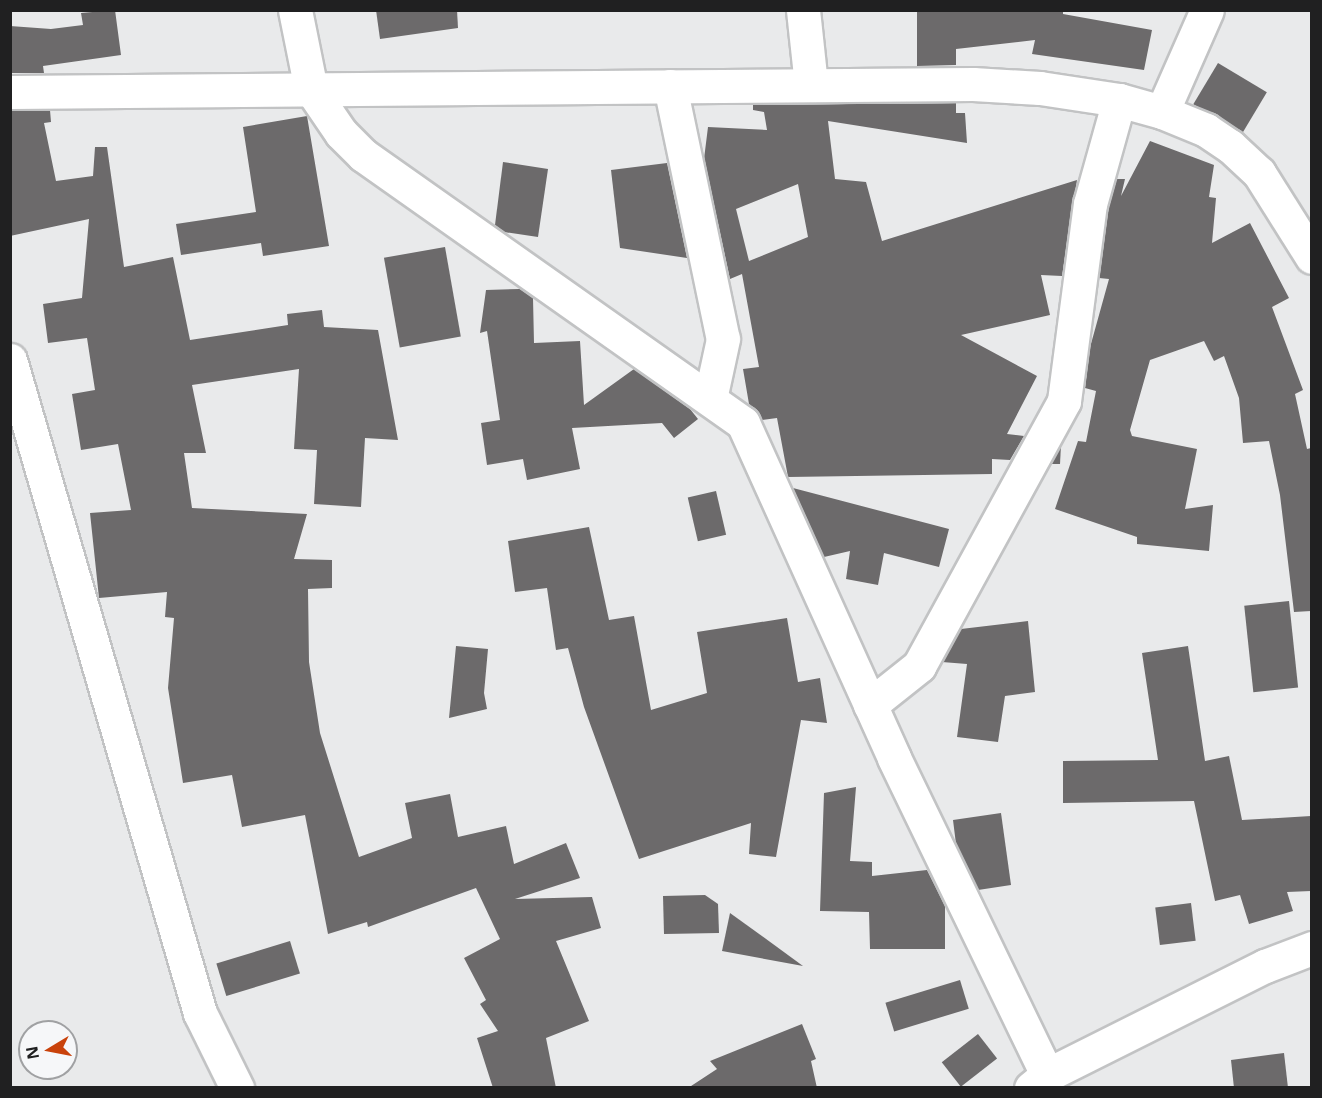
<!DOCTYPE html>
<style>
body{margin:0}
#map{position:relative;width:1322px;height:1098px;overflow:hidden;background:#e9eaeb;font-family:"Noto Sans",sans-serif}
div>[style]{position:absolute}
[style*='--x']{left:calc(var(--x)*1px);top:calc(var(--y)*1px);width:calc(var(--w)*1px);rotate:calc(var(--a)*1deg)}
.building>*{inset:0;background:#6c6a6b;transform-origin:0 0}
.roads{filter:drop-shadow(2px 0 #c2c3c4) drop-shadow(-2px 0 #c2c3c4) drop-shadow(0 2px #c2c3c4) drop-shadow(0 -2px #c2c3c4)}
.minor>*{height:33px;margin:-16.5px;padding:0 16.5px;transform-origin:16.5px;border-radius:16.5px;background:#fff}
span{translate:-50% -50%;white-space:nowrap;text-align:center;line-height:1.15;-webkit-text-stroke:4.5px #f6f7f9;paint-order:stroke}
.frame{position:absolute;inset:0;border:12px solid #202021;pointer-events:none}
.north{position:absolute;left:18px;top:1020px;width:60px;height:60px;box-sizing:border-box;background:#f6f7f9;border:2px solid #a0a1a3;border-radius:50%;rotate:260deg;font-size:16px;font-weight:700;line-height:24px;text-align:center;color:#202021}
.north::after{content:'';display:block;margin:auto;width:21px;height:27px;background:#c9420b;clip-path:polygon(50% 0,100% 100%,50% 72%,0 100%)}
</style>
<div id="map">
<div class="building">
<i style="clip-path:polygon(115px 10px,121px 55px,43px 66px,44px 73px,10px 73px,10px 26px,51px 29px,83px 25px,81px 13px)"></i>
<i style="clip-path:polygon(376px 10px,457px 10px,458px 28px,380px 39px)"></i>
<i style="clip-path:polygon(917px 10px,1063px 10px,1063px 14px,1152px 30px,1144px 70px,1032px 54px,1035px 40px,956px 49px,956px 65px,917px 66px)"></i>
<i style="left:1218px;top:63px;width:57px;height:48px;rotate:31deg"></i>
<i style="clip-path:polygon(evenodd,956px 103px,956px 113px,965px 113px,967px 143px,828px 121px,835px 179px,866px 182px,882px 241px,1077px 180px,1062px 276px,1041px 275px,1050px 315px,961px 335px,1037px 376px,1007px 434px,1024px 436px,1010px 460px,992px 459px,992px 474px,788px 477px,777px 418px,762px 420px,749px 404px,743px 369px,759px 367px,742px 274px,730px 279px,704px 159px,708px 127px,767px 130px,764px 112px,753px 110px,753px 105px,956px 103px,798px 184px,808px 237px,749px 261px,736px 209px,798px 184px)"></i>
<i style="clip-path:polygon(50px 110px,51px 122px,44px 123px,56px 181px,93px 176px,95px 147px,107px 147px,124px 267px,173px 257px,190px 340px,288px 325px,287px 314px,322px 310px,324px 327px,378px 330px,398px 440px,365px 438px,361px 507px,314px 504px,317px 450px,294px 449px,299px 369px,192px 385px,206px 453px,184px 453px,192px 508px,307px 514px,294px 559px,332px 560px,332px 588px,308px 589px,309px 662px,320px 733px,359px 857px,412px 838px,405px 803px,450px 794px,458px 837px,506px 826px,514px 864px,566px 843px,580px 878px,515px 899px,592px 897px,601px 928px,556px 941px,589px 1021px,546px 1038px,556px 1088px,493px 1088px,477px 1038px,498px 1031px,480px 1004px,486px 1000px,464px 958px,500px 939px,476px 888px,368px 927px,367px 922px,328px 934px,305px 815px,242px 827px,232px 775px,183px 783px,168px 688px,174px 618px,165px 617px,167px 592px,99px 598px,90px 513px,131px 510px,118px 444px,81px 450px,72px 394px,95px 390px,87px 338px,48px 343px,43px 304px,82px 298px,89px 219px,10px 236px,10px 111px)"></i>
<i style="clip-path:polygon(307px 116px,329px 246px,263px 256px,261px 243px,181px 255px,176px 224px,256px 212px,243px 127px)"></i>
<i style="clip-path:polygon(1150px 141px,1214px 165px,1209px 197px,1216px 198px,1212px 243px,1250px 223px,1289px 298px,1272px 307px,1303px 390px,1295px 394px,1307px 449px,1311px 448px,1311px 611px,1294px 612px,1280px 495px,1269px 441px,1243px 443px,1239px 398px,1224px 356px,1214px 361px,1204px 341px,1150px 360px,1130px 430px,1132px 436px,1197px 449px,1185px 509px,1213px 505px,1209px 551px,1137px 544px,1137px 537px,1055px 509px,1078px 441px,1086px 442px,1096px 391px,1085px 388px,1089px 351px,1109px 279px,1099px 278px,1108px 208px,1116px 179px,1125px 179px,1121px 196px)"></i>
<i style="clip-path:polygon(503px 162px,548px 169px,538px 237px,504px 232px,495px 225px)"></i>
<i style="clip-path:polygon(667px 163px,687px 258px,620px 248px,611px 170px)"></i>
<i style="left:445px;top:247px;width:91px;height:62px;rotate:80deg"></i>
<i style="clip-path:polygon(520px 289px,533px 298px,534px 343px,580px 341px,584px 405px,634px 369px,690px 409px,698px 419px,674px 438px,662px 423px,572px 428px,580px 469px,527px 480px,523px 459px,487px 465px,481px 423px,500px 420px,487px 331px,480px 333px,486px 290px)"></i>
<i style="clip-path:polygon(1061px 445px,1060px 464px,1051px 464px)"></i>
<i style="clip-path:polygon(793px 488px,949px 529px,939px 567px,884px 553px,878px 585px,846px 579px,850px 551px,824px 557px)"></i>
<i style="left:716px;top:491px;width:45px;height:29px;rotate:77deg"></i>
<i style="clip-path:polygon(589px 527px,609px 620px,634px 616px,651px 710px,707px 693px,697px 632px,787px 618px,798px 682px,820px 678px,827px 723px,801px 720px,776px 857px,749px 854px,751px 823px,639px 859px,584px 707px,568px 648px,556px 650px,547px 588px,515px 592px,508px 541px)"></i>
<i style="left:1289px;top:601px;width:87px;height:45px;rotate:84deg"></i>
<i style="clip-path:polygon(1028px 621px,1035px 692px,1005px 696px,998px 742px,957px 737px,967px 664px,942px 662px,961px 629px)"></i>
<i style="clip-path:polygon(456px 646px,488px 649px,484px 693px,487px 709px,449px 718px)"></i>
<i style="clip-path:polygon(1188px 646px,1205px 761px,1229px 756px,1242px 820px,1311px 816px,1311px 891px,1287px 892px,1293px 911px,1249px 924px,1240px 895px,1215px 901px,1194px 801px,1063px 803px,1063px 761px,1158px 760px,1142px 653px)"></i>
<i style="clip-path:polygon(856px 787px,850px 861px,872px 862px,872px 876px,927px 870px,945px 906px,945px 949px,870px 949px,869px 912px,820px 911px,824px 793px)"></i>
<i style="clip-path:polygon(1001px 813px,1011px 885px,978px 890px,956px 844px,953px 820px)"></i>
<i style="clip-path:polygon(705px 895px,718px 904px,719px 933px,664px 934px,663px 896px)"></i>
<i style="left:1191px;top:903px;width:38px;height:36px;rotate:83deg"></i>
<i style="clip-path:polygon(730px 913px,755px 931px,803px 966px,722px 951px)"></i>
<i style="left:290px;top:941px;width:34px;height:77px;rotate:73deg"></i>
<i style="left:960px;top:980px;width:30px;height:78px;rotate:73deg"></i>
<i style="clip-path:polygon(802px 1024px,816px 1059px,811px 1061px,817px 1088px,688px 1088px,717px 1069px,710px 1061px)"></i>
<i style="left:978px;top:1034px;width:31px;height:46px;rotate:52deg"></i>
<i style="clip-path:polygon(1284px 1053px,1288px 1088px,1234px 1088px,1231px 1060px)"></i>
</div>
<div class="roads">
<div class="minor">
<i style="--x:295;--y:10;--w:81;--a:78.6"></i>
<i style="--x:311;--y:89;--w:53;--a:55.7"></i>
<i style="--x:341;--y:133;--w:31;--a:45"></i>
<i style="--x:363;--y:155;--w:465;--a:35.2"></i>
<i style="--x:743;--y:423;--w:367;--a:65.7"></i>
<i style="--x:894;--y:758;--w:352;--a:64.2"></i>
<i style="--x:803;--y:10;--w:75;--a:83.9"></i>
<i style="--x:670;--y:86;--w:258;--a:78.2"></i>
<i style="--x:723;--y:339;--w:61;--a:102.2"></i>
<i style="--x:10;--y:92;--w:963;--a:-0.48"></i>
<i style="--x:973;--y:84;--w:67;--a:3.4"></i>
<i style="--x:1040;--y:88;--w:80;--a:8.6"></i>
<i style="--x:1119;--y:100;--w:45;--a:15.6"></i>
<i style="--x:1162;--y:112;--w:111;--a:-66.2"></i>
<i style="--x:1162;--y:112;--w:48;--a:22.2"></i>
<i style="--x:1206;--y:130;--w:29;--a:34"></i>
<i style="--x:1230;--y:146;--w:40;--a:43"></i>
<i style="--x:1259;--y:173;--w:99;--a:57.8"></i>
<i style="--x:10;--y:360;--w:680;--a:73.78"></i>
<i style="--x:200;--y:1013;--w:84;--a:63.7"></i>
<i style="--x:870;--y:705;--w:63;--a:-38.5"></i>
<i style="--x:919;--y:666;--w:302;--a:-61.3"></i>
<i style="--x:1064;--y:401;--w:199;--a:-82.5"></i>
<i style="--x:1090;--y:204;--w:108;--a:-74.4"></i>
<i style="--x:1031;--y:1088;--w:21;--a:-39"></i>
<i style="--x:1047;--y:1075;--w:244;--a:-26.6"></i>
<i style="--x:1265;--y:966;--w:50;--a:-21"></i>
</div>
</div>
<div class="frame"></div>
<div class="north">N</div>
</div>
